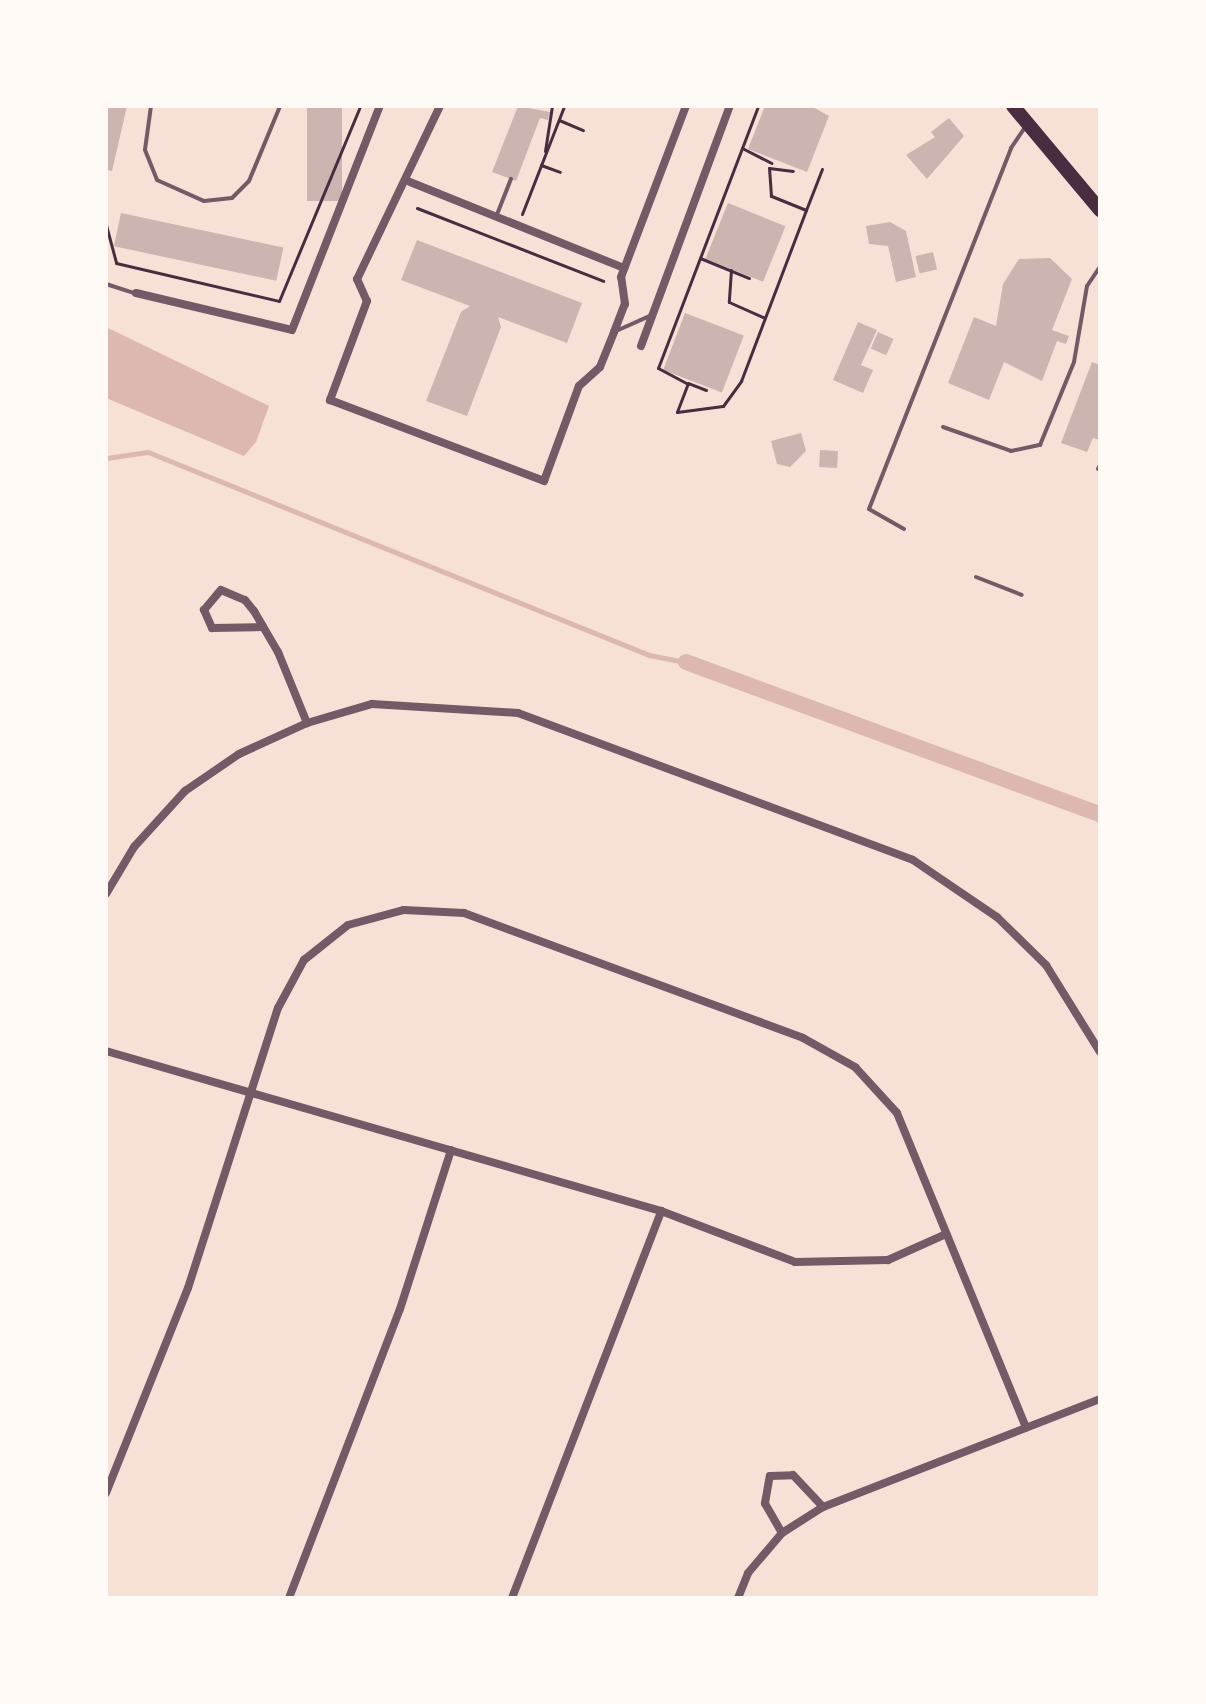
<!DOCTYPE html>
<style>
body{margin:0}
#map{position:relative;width:1206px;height:1704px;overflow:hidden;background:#f7e1d7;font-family:Karla,sans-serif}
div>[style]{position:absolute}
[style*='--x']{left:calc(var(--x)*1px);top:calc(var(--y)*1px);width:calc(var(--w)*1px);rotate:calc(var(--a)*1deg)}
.water>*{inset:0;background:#dcb8b0}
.stream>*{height:5px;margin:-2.5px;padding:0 2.5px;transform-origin:2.5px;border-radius:2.5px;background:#dcb8b0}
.canal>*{height:16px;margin:-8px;padding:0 8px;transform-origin:8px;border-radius:8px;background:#dcb8b0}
.building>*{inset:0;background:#ccb4b1;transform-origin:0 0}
.path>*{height:3px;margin:-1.5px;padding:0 1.5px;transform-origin:1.5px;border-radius:1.5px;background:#4a2c40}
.service>*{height:4px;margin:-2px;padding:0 2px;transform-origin:2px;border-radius:2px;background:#755966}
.minor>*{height:8px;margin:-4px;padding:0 4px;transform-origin:4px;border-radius:4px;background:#755966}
.primary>*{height:14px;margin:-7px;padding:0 7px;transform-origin:7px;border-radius:7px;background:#4a2c40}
span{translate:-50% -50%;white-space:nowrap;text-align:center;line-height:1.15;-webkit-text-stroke:6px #fffaf5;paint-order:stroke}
.frame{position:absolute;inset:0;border:108px solid #fffaf5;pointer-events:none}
</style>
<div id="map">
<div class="water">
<i style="clip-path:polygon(106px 327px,269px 406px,256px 442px,244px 456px,106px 398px)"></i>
</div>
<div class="stream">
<i style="--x:106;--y:458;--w:42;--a:-8.1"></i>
<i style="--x:148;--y:452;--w:541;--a:22.06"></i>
<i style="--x:649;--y:655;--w:38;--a:11"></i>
</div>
<div class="canal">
<i style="--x:686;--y:662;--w:441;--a:20.2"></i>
</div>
<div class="building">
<i style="clip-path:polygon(106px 106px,127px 106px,112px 171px,106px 170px)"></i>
<i style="left:307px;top:106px;width:35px;height:95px"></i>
<i style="clip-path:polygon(518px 106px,550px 112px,548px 120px,540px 118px,516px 181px,492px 172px)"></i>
<i style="clip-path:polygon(765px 106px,811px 106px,829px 116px,807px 172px,748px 149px)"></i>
<i style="clip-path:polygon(949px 118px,964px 136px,927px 179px,906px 155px,935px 137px,931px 132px)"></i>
<i style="left:728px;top:203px;width:62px;height:60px;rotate:22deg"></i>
<i style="left:121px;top:213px;width:166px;height:34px;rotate:12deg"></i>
<i style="clip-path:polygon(890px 222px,906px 231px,916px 277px,896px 282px,888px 246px,869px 244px,866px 226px)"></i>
<i style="clip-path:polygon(417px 240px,582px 303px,567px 343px,498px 317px,501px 327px,467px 416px,426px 401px,461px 312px,470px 306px,401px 280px)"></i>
<i style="left:933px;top:252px;width:18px;height:18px;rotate:77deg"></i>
<i style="clip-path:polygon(1050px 258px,1072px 279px,1052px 330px,1069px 336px,1066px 344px,1057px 341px,1042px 381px,1004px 362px,989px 400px,948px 383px,974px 317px,996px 326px,1003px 284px,1019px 259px)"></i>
<i style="left:685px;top:313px;width:63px;height:61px;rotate:21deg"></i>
<i style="clip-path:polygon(858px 322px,877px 330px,861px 365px,873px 370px,863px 393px,833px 380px)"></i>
<i style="left:878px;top:332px;width:17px;height:18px;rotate:24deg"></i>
<i style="clip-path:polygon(1092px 362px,1100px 365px,1100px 440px,1093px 438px,1087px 452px,1061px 443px)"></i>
<i style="clip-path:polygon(801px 433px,806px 451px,790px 467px,777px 464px,771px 441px)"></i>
<i style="left:820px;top:450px;width:18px;height:17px;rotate:3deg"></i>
</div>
<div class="path">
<i style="--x:559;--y:120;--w:26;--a:23"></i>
<i style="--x:742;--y:148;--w:33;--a:27"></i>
<i style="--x:545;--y:151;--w:46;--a:-81.2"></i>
<i style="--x:541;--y:165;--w:20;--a:20"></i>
<i style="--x:417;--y:208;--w:200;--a:21.4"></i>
<i style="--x:806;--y:210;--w:44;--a:-68.7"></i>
<i style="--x:522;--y:214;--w:116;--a:-68.7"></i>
<i style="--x:106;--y:225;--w:39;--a:75"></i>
<i style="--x:116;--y:263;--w:167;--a:13.1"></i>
<i style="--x:279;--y:301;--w:211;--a:-67.4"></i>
<i style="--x:700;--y:258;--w:53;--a:22.2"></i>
<i style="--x:731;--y:270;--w:32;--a:94"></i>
<i style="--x:729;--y:302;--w:39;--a:24"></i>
<i style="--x:688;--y:384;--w:34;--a:-152"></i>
<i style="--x:658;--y:368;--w:280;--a:-69.1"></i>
<i style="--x:706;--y:390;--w:19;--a:-159"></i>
<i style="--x:688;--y:383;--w:31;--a:111"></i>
<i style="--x:677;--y:412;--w:46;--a:-7.4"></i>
<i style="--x:723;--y:406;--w:31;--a:-54"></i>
<i style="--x:741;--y:381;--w:183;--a:-69.2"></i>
<i style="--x:806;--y:210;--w:38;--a:-158"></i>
<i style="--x:771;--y:196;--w:28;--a:-94"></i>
<i style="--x:769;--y:168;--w:24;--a:7"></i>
</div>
<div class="service">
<i style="--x:151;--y:106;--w:44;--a:97.8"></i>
<i style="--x:145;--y:150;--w:32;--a:68"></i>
<i style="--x:157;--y:180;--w:51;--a:24.1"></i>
<i style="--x:204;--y:201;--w:28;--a:-6"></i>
<i style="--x:232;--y:198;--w:24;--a:-45"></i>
<i style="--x:249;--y:181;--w:81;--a:-67.5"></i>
<i style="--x:496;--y:217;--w:41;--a:-68.5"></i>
<i style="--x:106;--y:284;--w:29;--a:18"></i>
<i style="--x:616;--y:331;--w:39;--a:-24"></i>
<i style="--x:943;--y:427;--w:72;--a:19.4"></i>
<i style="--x:1011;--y:451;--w:30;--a:-12"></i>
<i style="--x:1040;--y:445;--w:90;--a:-67.7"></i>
<i style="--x:1074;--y:362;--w:77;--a:-80.3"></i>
<i style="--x:1087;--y:286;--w:23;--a:-56"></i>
<i style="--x:1098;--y:469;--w:4;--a:-63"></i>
<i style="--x:904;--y:529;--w:40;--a:-150.3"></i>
<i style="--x:869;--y:509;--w:388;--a:-68.5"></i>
<i style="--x:1011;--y:148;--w:27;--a:-56"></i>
<i style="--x:976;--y:577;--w:49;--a:21.4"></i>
</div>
<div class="minor">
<i style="--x:440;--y:106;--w:192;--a:115.6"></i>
<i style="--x:357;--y:279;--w:24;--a:66"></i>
<i style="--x:367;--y:301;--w:106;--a:110.5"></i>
<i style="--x:330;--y:400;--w:229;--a:20.7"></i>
<i style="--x:544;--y:481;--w:101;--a:-69.8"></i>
<i style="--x:579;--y:386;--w:28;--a:-42"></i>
<i style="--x:600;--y:367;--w:38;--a:-68"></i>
<i style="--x:614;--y:332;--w:30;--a:-69"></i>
<i style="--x:625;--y:304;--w:27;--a:-98"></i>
<i style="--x:621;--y:277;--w:183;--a:-69.2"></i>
<i style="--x:410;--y:182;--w:231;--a:21.9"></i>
<i style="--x:136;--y:293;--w:160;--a:13.3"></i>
<i style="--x:292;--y:330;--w:241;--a:-68.6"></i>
<i style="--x:641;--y:346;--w:256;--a:-69.7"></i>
<i style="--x:263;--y:627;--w:51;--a:178.9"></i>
<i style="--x:212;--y:628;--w:20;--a:-114"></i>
<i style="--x:204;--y:610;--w:26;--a:-50"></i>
<i style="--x:221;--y:590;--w:26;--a:23"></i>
<i style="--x:245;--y:600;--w:14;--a:51"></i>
<i style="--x:254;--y:611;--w:48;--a:59.7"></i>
<i style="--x:278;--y:652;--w:77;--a:67.8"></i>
<i style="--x:307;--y:723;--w:68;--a:-16.3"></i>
<i style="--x:372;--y:704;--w:146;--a:3.5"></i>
<i style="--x:518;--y:713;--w:421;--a:20.4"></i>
<i style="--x:913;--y:860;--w:102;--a:34.2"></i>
<i style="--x:997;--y:917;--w:69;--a:44.4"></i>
<i style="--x:1046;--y:965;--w:102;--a:58.2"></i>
<i style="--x:106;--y:894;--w:55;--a:-59.2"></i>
<i style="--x:134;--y:847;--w:76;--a:-47.7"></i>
<i style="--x:185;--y:791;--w:65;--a:-34.4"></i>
<i style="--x:239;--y:754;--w:75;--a:-24.5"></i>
<i style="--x:106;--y:1051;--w:578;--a:16.08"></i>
<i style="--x:661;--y:1211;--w:143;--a:20.8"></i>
<i style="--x:795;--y:1262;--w:93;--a:-1.2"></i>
<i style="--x:888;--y:1260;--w:64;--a:-24.1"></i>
<i style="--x:106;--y:1493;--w:221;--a:-68.2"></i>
<i style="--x:188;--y:1288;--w:294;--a:-72.2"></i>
<i style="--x:278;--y:1008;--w:55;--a:-61.6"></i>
<i style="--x:304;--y:960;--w:56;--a:-38.5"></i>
<i style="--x:348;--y:925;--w:58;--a:-15"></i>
<i style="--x:404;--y:910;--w:60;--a:2.9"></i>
<i style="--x:464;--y:913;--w:361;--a:20.2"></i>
<i style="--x:803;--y:1038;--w:60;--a:29.1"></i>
<i style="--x:855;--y:1067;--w:62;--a:47.6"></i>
<i style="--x:897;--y:1113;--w:340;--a:67.7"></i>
<i style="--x:782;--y:1533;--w:34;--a:-120"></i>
<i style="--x:765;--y:1503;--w:27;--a:-80"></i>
<i style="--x:770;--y:1476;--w:23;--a:-2"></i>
<i style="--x:793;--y:1475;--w:44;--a:46.8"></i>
<i style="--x:289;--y:1598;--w:310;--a:-69"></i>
<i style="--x:400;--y:1309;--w:167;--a:-72.2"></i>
<i style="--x:512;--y:1598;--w:415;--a:-68.9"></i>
<i style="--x:738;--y:1598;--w:27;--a:-68"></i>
<i style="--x:748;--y:1573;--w:52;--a:-49.6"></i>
<i style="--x:782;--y:1533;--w:49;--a:-32.4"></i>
<i style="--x:823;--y:1507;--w:297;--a:-21.3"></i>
</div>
<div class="primary">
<i style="--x:1013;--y:106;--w:136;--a:50.1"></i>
</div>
<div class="frame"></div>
</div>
